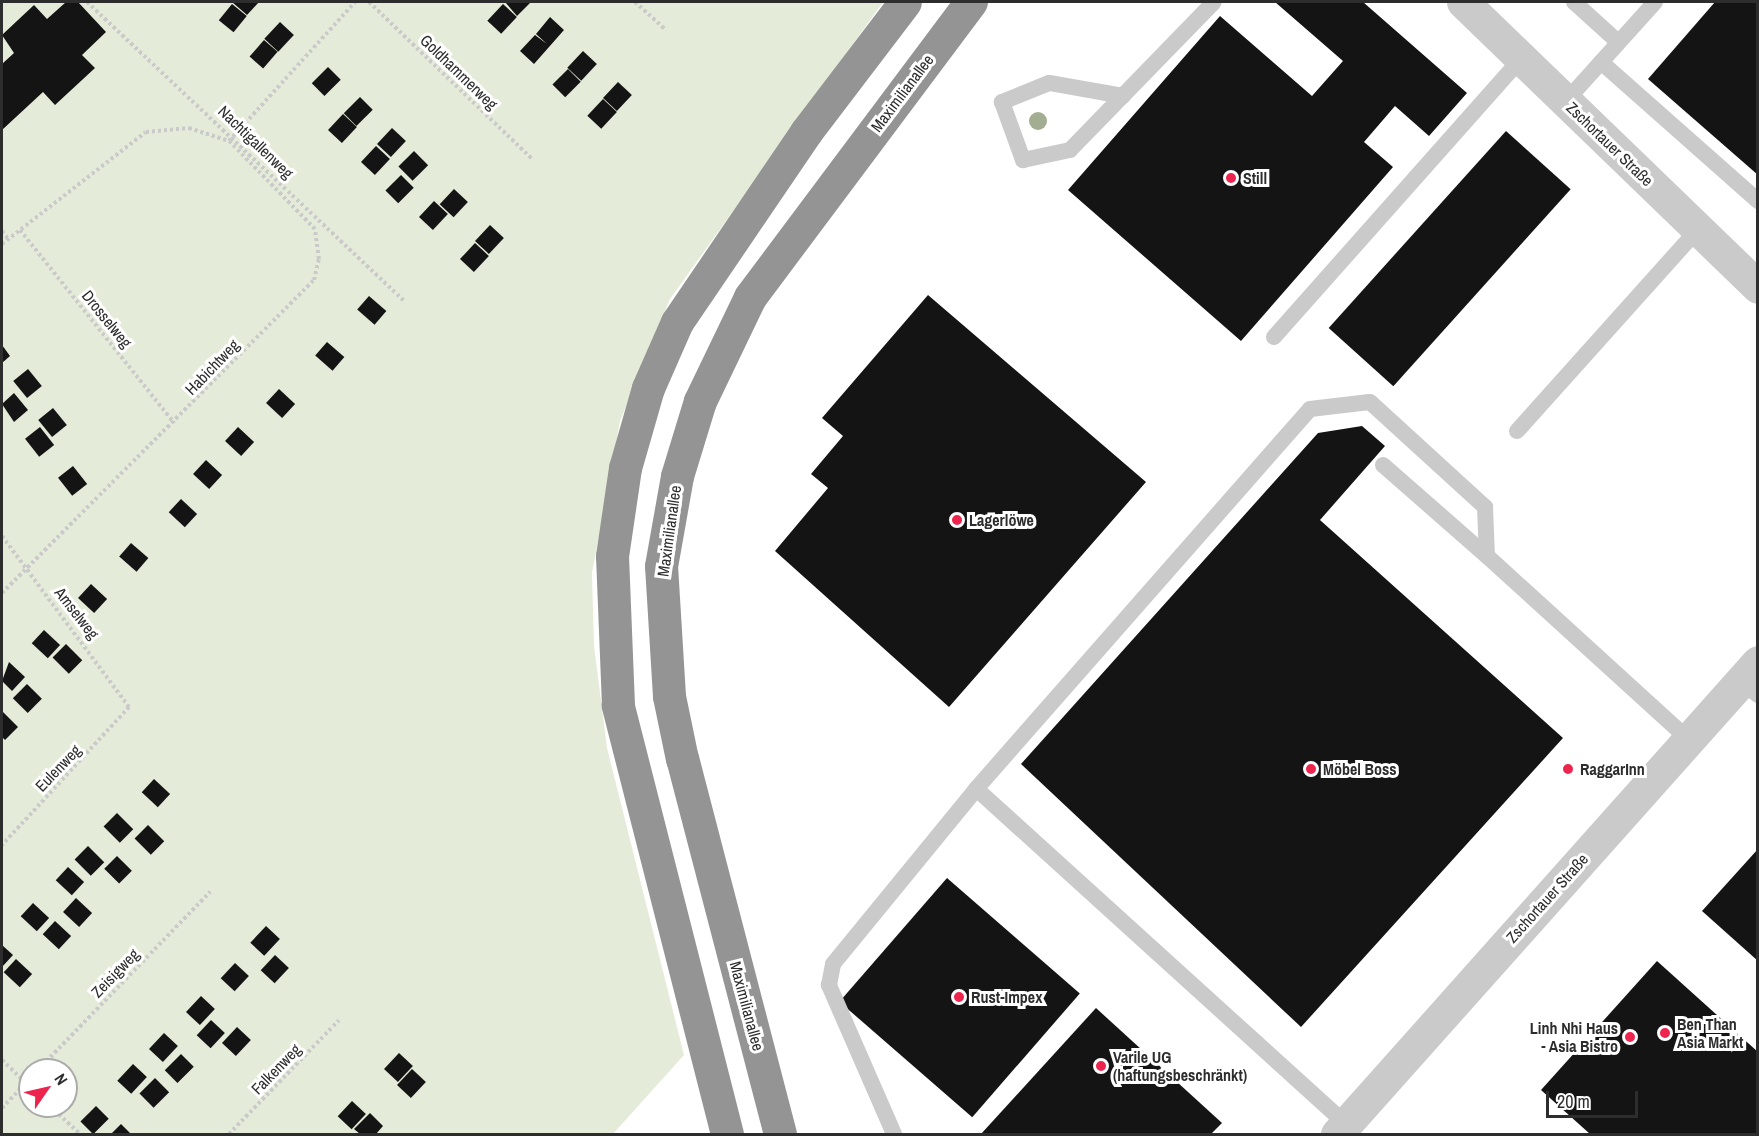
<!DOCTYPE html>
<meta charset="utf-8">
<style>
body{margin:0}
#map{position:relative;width:1759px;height:1136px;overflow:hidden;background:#fff;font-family:"Archivo Narrow",sans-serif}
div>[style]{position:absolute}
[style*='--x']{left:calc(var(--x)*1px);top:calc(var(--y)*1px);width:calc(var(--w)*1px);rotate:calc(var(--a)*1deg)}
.green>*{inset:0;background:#e5ebd9}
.building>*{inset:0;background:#141414;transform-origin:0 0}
.path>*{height:4px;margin-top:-2px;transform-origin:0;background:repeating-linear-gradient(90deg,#cacaca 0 3px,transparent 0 6px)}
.lane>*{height:16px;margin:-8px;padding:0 8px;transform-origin:8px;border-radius:8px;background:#cacaca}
.street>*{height:33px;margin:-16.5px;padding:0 16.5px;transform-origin:16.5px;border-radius:16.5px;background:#cacaca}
.highway>*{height:33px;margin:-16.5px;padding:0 16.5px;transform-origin:16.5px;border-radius:16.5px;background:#949494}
.trees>*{width:18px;height:18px;margin:-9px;border-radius:50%;background:#a2ad92}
.dots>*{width:16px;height:16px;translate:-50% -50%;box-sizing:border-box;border:3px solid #fff;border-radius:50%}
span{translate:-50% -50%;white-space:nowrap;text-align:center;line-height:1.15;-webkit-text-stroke:6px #fff;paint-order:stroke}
.street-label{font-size:16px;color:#2d2d2d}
.poi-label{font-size:16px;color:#2d2d2d;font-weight:700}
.left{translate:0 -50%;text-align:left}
.right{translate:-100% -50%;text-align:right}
.frame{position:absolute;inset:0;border:3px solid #2d2d2d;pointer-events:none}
.north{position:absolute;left:18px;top:1058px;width:60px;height:60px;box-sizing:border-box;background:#fff;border:2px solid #ababab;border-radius:50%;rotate:56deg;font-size:16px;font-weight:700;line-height:24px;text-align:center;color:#2d2d2d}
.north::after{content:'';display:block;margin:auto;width:21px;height:27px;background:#ed254e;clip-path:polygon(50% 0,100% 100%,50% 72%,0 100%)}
.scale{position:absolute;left:1546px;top:1091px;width:92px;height:27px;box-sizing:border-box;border:3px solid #2d2d2d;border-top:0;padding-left:8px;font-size:18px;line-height:21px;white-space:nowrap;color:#2d2d2d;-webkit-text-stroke:4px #fff;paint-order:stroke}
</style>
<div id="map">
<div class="green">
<i style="clip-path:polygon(evenodd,2px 2px,883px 2px,670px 299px,620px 421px,592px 573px,594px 646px,607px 748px,684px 1055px,613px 1134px,2px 1134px,2px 2px,30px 1070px,66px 1070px,66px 1106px,30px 1106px,30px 1070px)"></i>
</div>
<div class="building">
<i style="clip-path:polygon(66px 2px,78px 2px,106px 32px,82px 55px,95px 68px,55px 105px,43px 92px,2px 130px,2px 64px,14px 53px,2px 35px,34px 5px,47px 19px)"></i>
<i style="clip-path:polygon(232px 2px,259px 2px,247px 15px)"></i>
<i style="clip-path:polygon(505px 2px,531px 2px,517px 16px)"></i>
<i style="clip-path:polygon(1275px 2px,1363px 2px,1467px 93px,1429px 136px,1395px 106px,1364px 142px,1393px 167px,1241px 341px,1068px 190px,1220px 16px,1312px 96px,1343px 61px)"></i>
<i style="clip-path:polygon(1715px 2px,1758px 2px,1758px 175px,1648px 79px)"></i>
<i style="left:232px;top:4px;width:19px;height:21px;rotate:39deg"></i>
<i style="left:503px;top:4px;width:19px;height:23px;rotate:43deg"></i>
<i style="clip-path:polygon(550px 17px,564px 30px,534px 64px,520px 51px,535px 35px,547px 44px,536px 34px)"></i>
<i style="left:280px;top:22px;width:19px;height:23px;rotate:43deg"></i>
<i style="left:264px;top:40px;width:18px;height:22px;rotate:41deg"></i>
<i style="left:583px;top:51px;width:19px;height:23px;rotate:43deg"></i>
<i style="left:328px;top:67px;width:18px;height:23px;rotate:45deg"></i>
<i style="left:568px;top:69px;width:18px;height:22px;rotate:45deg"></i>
<i style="left:618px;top:82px;width:19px;height:22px;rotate:43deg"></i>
<i style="left:360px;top:97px;width:18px;height:23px;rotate:45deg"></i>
<i style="left:603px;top:99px;width:19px;height:23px;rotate:43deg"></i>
<i style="left:343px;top:114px;width:19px;height:22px;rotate:43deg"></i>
<i style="left:392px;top:128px;width:19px;height:22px;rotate:43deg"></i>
<i style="left:1506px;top:131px;width:87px;height:265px;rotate:42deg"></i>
<i style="left:376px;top:146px;width:19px;height:22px;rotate:43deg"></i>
<i style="left:414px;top:151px;width:20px;height:22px;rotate:45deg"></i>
<i style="left:401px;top:175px;width:18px;height:22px;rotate:45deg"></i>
<i style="left:454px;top:189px;width:19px;height:21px;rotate:43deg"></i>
<i style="left:434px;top:201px;width:19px;height:22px;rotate:43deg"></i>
<i style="left:490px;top:225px;width:19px;height:22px;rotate:43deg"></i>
<i style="left:475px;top:243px;width:19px;height:22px;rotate:43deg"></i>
<i style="clip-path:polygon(928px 295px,1146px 482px,949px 707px,775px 551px,828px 488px,811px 474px,843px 436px,822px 418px)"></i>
<i style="left:369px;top:296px;width:23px;height:18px;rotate:41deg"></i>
<i style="left:327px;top:342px;width:23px;height:18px;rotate:41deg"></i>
<i style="clip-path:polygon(2px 345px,10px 356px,2px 363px)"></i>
<i style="left:28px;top:369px;width:22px;height:19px;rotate:51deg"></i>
<i style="left:279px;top:389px;width:22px;height:19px;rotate:43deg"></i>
<i style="clip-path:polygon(14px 393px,28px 410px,14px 422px,2px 404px)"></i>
<i style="left:53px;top:408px;width:22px;height:19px;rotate:51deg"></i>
<i style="clip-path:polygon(1362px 426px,1385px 446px,1320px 520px,1563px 738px,1301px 1027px,1021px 764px,1318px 433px)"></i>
<i style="left:40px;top:427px;width:23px;height:19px;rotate:52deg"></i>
<i style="left:238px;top:427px;width:22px;height:19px;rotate:43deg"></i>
<i style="left:206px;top:460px;width:22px;height:19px;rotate:43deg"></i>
<i style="left:73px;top:466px;width:23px;height:19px;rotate:52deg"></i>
<i style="left:181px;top:499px;width:22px;height:18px;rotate:43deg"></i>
<i style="left:131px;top:543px;width:23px;height:18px;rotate:41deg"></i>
<i style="left:91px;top:584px;width:22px;height:19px;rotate:43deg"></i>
<i style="left:44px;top:630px;width:22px;height:18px;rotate:43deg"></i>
<i style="left:66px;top:644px;width:23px;height:19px;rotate:45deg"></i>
<i style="clip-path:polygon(9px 662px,25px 677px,12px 691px,2px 681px)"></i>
<i style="left:27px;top:684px;width:21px;height:20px;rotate:45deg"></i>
<i style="clip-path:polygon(2px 711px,18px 727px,5px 740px,2px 737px)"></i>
<i style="left:154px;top:779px;width:22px;height:18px;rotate:43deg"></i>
<i style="left:117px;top:813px;width:23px;height:19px;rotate:45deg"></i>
<i style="left:148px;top:825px;width:23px;height:19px;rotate:45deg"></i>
<i style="left:88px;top:846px;width:23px;height:19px;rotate:45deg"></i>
<i style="clip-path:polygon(1758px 849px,1758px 961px,1702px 911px)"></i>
<i style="left:117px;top:856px;width:21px;height:18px;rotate:45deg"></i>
<i style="left:68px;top:867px;width:22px;height:18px;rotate:43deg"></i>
<i style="left:947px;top:878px;width:176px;height:164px;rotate:41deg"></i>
<i style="left:76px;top:898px;width:22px;height:19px;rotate:43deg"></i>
<i style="left:33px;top:903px;width:22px;height:18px;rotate:43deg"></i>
<i style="left:55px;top:921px;width:22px;height:18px;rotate:43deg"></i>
<i style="left:266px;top:926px;width:19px;height:23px;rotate:43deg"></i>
<i style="clip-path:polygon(2px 945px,13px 955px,2px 967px)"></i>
<i style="left:275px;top:955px;width:19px;height:21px;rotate:43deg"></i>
<i style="left:16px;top:959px;width:22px;height:18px;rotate:43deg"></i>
<i style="clip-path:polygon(1657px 961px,1758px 1052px,1758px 1134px,1590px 1134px,1541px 1090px)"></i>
<i style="left:235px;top:963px;width:19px;height:21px;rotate:43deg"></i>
<i style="left:201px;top:996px;width:19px;height:22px;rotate:43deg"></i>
<i style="clip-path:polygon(1096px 1008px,1222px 1123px,1211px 1134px,981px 1134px)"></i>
<i style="left:211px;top:1020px;width:19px;height:21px;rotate:43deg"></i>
<i style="left:237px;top:1027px;width:19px;height:22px;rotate:43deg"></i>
<i style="left:164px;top:1033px;width:19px;height:22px;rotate:43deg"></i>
<i style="left:399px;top:1053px;width:19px;height:22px;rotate:43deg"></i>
<i style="left:181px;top:1054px;width:18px;height:23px;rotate:45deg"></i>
<i style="left:133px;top:1064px;width:19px;height:23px;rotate:43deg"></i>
<i style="left:412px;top:1069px;width:19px;height:22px;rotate:43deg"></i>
<i style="left:155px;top:1078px;width:20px;height:22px;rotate:45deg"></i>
<i style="left:352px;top:1101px;width:19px;height:21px;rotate:43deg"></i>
<i style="left:96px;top:1106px;width:18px;height:22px;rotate:45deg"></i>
<i style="clip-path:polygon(370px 1113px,383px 1126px,376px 1134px,360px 1134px,354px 1129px)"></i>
<i style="clip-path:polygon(121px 1124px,131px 1134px,111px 1134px)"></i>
</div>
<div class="path">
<i style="--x:87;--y:2;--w:437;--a:43.3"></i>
<i style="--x:369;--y:2;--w:228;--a:43.9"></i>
<i style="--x:635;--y:2;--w:42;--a:42.1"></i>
<i style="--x:20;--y:230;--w:247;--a:51.4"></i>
<i style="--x:2;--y:231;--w:10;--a:53"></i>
<i style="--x:2;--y:244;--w:182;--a:-37.9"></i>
<i style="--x:146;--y:132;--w:43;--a:-5.3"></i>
<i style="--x:189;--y:128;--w:42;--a:18"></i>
<i style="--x:229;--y:141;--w:188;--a:-47.8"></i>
<i style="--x:2;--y:536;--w:213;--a:53.4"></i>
<i style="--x:129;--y:707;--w:188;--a:132.6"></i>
<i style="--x:2;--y:593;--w:442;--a:-45.1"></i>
<i style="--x:314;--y:280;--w:22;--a:-77"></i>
<i style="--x:319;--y:259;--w:30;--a:-98"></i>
<i style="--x:315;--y:229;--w:123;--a:-134.3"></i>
<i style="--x:2;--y:1060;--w:39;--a:44"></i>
<i style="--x:38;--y:1070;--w:248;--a:-46"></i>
<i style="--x:50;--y:1106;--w:41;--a:43"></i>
<i style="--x:2;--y:1108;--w:40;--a:-46"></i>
<i style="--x:229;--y:1134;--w:158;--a:-46"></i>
</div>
<div class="lane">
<i style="--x:1574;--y:2;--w:59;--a:42.3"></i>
<i style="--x:1601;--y:62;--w:210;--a:41.5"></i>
<i style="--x:1123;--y:96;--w:75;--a:-170"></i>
<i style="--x:1049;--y:83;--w:51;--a:158"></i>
<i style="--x:1002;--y:102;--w:62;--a:70.1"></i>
<i style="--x:1023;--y:160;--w:48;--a:-12"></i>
<i style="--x:1070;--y:150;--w:206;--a:-45.8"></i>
<i style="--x:1566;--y:101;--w:133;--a:-48"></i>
<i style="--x:1274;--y:337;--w:373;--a:-48.4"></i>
<i style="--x:1517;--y:431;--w:271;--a:-48.1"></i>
<i style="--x:1383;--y:465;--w:138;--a:41.2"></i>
<i style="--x:1740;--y:681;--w:23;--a:38"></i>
<i style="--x:1346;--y:1124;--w:499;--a:-137.8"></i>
<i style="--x:976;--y:789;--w:506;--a:-48.69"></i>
<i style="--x:1310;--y:409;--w:60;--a:-6.7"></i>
<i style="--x:1370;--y:402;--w:156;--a:42.4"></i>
<i style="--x:1485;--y:507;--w:49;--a:87.7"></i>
<i style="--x:1487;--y:556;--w:272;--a:42.3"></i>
<i style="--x:894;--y:1134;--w:163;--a:-113.6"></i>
<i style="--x:829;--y:985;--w:21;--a:-79"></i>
<i style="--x:833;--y:964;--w:226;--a:-50.7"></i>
</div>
<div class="street">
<i style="--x:1463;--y:2;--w:410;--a:44"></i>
<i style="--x:1337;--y:1134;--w:632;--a:-48.27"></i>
</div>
<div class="highway">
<i style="--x:727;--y:1134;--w:443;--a:-104.3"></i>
<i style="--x:618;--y:705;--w:149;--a:-92.3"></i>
<i style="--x:612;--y:556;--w:89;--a:-81.6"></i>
<i style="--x:625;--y:468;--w:83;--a:-74"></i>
<i style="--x:648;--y:388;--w:72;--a:-66.3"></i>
<i style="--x:677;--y:322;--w:230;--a:-55.8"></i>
<i style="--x:806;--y:132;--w:163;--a:-52.7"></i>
<i style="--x:780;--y:1134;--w:388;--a:-104.6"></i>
<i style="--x:682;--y:759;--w:64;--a:-101.7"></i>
<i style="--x:669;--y:696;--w:130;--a:-93.5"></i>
<i style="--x:661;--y:566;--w:91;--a:-79.9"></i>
<i style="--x:677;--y:476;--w:78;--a:-73"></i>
<i style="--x:700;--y:401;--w:115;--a:-64.3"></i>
<i style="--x:750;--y:297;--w:369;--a:-53.2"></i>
</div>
<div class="trees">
<i style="left:1038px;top:121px"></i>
</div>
<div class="dots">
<i style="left:1231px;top:178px;background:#ed254e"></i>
<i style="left:957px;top:520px;background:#ed254e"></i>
<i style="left:1311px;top:769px;background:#ed254e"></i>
<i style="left:1568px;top:769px;background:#ed254e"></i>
<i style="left:959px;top:997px;background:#ed254e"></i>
<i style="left:1665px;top:1033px;background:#ed254e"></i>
<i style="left:1630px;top:1037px;background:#ed254e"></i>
<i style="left:1101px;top:1066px;background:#ed254e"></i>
</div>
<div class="street-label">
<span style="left:459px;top:72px;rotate:44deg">Goldhammerweg</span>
<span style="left:902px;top:93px;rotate:-53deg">Maximilianallee</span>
<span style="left:256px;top:142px;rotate:44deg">Nachtigallenweg</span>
<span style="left:1610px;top:144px;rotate:44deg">Zschortauer Straße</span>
<span style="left:107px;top:319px;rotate:51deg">Drosselweg</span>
<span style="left:212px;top:367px;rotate:-46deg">Habichtweg</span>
<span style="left:669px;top:531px;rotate:-82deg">Maximilianallee</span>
<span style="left:77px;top:613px;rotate:52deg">Amselweg</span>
<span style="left:58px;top:768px;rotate:-46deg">Eulenweg</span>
<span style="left:1547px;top:898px;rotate:-48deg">Zschortauer Straße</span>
<span style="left:115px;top:973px;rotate:-46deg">Zeisigweg</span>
<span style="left:747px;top:1006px;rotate:75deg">Maximilianallee</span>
<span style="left:276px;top:1069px;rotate:-46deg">Falkenweg</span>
</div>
<div class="poi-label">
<span class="left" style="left:1243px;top:178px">Still</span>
<span class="left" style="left:969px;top:520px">Lagerlöwe</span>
<span class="left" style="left:1323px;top:769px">Möbel Boss</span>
<span class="left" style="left:1580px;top:769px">RaggarInn</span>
<span class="left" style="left:971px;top:997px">Rust-Impex</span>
<span class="left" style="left:1677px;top:1033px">Ben Than<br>Asia Markt</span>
<span class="right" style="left:1618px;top:1037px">Linh Nhi Haus<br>- Asia Bistro</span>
<span class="left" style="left:1113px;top:1066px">Varile UG<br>(haftungsbeschränkt)</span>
</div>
<div class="frame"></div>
<div class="north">N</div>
<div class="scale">20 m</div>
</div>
